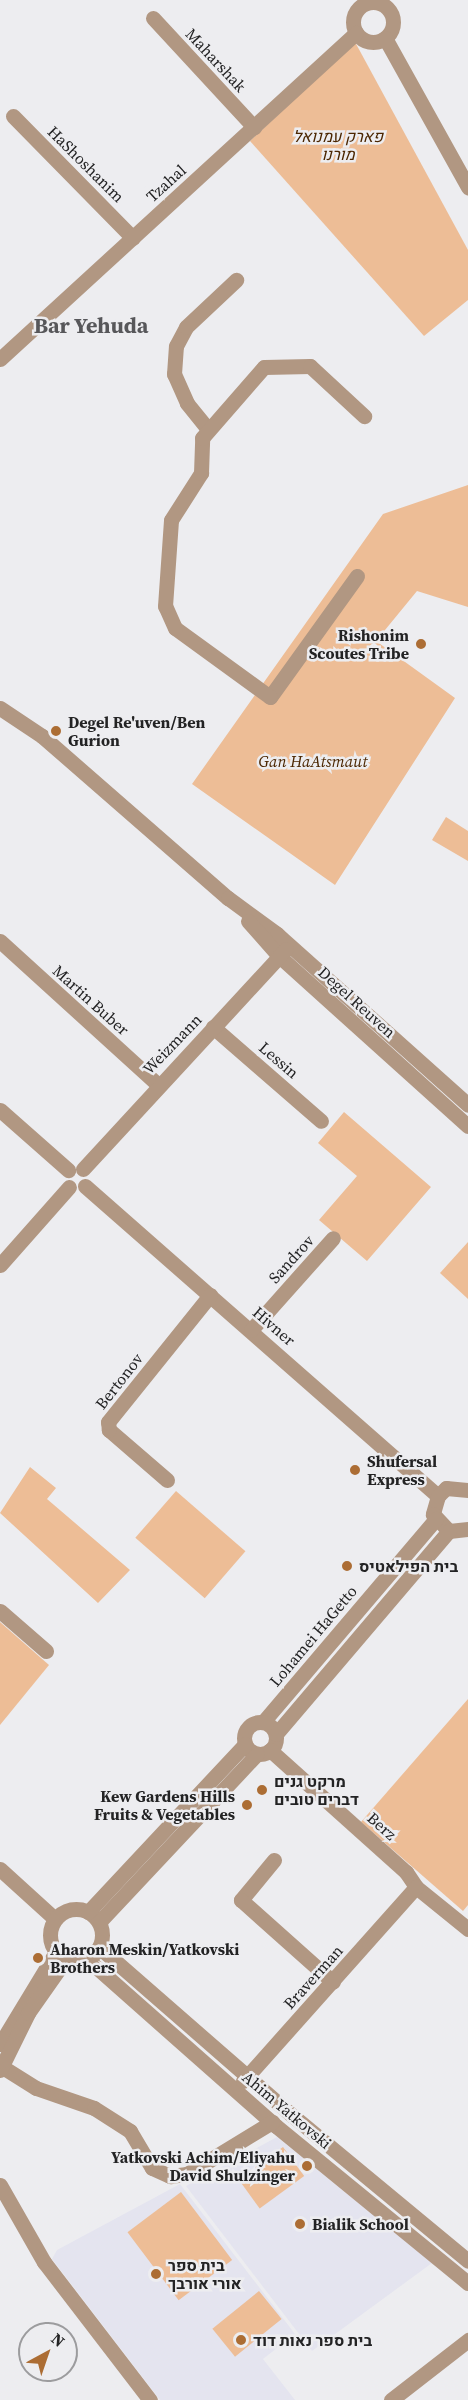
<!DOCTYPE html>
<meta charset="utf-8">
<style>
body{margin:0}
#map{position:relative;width:468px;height:2400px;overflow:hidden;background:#ededf0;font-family:"Source Serif 4",Heebo,serif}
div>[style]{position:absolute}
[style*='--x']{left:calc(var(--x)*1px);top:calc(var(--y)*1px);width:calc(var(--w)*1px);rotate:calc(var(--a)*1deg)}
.built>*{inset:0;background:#e4e4ef}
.green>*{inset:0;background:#edbd96;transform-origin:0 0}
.minor>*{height:15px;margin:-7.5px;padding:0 7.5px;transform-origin:7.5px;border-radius:7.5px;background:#b19782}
.minor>.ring{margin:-7.5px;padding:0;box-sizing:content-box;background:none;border:15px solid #b19782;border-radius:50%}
.dots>*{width:16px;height:16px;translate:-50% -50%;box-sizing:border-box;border:3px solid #ededf0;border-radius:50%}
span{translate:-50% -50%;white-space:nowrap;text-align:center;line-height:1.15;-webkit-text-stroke:5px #ededf0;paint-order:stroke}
.street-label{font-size:16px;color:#232324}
.park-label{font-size:16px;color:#4b2600;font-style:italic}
.poi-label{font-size:16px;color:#232324;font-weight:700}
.right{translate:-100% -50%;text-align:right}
.left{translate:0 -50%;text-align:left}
.district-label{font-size:22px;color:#57575a;font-weight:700}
.north{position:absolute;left:18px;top:2322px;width:60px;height:60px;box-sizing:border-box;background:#ededf0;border:2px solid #9c9c9e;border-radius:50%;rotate:40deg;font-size:16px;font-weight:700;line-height:24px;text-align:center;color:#232324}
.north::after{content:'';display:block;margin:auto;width:21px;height:27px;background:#ac6d34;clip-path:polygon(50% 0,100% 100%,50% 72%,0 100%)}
</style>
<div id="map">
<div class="built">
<i style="clip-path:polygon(277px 2137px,432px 2263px,312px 2351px,186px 2186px)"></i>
<i style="clip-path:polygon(180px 2184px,295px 2334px,263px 2359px,295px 2400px,160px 2400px,52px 2259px,57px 2250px)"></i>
</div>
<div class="green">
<i style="clip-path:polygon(355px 42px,468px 250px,468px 300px,424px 336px,250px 141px)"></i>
<i style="clip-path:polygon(468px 485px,468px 607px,417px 591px,376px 641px,455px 698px,335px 885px,192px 784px,383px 514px)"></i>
<i style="clip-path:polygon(446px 817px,468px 831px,468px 861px,432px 840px)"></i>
<i style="clip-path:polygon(344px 1112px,431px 1187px,367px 1261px,319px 1220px,357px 1176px,318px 1143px)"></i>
<i style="clip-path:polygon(468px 1242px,468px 1299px,440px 1273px)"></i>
<i style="clip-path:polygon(30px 1467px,56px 1488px,47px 1499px,130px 1570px,98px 1603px,0 1513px)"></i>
<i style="left:176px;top:1491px;width:92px;height:62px;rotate:41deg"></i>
<i style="clip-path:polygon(0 1622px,49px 1665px,0 1725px)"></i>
<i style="clip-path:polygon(468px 1699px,468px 1905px,463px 1911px,361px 1822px)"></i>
<i style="left:283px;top:2147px;width:36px;height:55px;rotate:54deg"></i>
<i style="left:181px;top:2192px;width:85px;height:67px;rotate:53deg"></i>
<i style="left:259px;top:2291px;width:36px;height:60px;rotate:51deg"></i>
</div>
<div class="minor">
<i class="ring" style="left:353px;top:2px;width:25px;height:25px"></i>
<i style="--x:153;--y:18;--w:149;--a:47.2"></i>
<i style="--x:385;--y:38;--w:171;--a:60.9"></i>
<i style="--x:13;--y:116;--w:171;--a:45.5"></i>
<i style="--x:0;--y:359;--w:483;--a:-42.5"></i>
<i style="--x:207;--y:428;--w:32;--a:-129"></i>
<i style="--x:187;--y:403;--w:32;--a:-114"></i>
<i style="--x:174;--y:374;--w:28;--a:-86"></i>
<i style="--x:176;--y:346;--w:21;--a:-62"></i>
<i style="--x:186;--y:327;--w:69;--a:-43.2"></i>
<i style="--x:357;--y:576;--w:149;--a:125.7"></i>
<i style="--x:270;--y:697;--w:117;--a:-144"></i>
<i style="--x:175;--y:628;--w:24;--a:-114"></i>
<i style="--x:165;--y:606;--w:86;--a:-86"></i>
<i style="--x:171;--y:520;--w:56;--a:-57.4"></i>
<i style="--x:201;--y:473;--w:35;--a:-88"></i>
<i style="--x:202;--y:438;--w:94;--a:-48.9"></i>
<i style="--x:264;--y:367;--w:46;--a:-1.2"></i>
<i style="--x:310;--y:366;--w:74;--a:42.8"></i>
<i style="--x:0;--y:708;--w:50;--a:33.7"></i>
<i style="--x:42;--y:736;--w:247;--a:41.1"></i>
<i style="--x:228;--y:898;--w:61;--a:36.3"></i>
<i style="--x:277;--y:934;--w:256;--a:41.8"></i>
<i style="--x:248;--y:921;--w:47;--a:48.5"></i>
<i style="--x:279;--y:956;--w:254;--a:42"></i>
<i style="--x:0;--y:941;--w:214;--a:42.3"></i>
<i style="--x:213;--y:1027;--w:143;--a:41"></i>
<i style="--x:0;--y:1110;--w:91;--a:41.4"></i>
<i style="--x:83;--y:1169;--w:299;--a:-47.3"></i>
<i style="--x:85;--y:1186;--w:470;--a:41.3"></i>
<i style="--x:0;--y:1265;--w:104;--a:-48.5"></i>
<i style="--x:251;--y:1330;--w:123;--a:-48.3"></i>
<i style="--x:167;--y:1480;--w:77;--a:-139.2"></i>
<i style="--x:109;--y:1430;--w:8;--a:-97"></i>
<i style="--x:108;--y:1422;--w:163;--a:-51.2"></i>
<i style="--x:468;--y:1490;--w:22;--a:-175"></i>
<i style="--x:446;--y:1488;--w:11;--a:135"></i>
<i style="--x:438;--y:1496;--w:19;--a:106"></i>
<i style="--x:433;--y:1514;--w:23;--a:47"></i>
<i style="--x:449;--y:1531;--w:19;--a:-6"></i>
<i style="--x:0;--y:1611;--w:61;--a:41"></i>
<i style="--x:263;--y:1722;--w:267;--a:-49.6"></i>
<i class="ring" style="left:244px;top:1722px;width:17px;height:17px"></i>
<i style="--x:276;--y:1734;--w:267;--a:-49.6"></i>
<i style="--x:270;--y:1750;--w:183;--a:41.9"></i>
<i style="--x:406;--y:1872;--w:18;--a:56"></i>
<i style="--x:416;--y:1887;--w:67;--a:38.9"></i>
<i style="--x:274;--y:1860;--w:52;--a:129.5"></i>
<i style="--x:241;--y:1900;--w:123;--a:41.7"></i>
<i style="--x:0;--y:1869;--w:74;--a:42.3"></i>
<i class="ring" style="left:50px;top:1909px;width:37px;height:37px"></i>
<i style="--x:88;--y:1912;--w:230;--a:-46.9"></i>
<i style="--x:100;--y:1921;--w:229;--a:-46.8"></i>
<i style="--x:99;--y:1947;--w:257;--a:41.1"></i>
<i style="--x:293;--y:2116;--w:227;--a:39.6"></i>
<i style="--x:87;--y:1959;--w:252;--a:41.5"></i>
<i style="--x:276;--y:2126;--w:248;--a:39.3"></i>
<i style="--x:0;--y:2044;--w:108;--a:-58.7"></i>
<i style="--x:1;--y:2066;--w:41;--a:32.2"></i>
<i style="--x:36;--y:2088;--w:61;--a:19"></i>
<i style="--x:94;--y:2108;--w:43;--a:32.6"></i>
<i style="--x:130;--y:2131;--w:43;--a:59.3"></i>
<i style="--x:152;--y:2168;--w:20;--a:24"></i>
<i style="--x:170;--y:2176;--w:17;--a:-7"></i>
<i style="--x:187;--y:2174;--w:100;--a:-31.5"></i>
<i style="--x:0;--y:2070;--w:64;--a:-63.8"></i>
<i style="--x:28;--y:2013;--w:66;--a:-54.9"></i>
<i style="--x:243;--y:2081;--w:260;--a:-48.3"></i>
<i style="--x:0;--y:2185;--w:89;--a:60.3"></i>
<i style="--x:44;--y:2262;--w:174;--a:52.5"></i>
<i style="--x:391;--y:2400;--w:98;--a:-37.9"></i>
</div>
<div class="dots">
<i style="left:421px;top:644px;background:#ac6d34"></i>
<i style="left:56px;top:731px;background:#ac6d34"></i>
<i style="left:355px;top:1470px;background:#ac6d34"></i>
<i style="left:347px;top:1566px;background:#ac6d34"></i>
<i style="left:262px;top:1790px;background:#ac6d34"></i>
<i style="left:247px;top:1805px;background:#ac6d34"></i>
<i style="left:38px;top:1958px;background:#ac6d34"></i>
<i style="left:307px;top:2166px;background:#ac6d34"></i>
<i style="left:300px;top:2224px;background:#ac6d34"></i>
<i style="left:156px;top:2274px;background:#ac6d34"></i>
<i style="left:241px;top:2340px;background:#ac6d34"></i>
</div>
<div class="street-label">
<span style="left:216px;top:60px;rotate:47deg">Maharshak</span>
<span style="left:86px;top:164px;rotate:45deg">HaShoshanim</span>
<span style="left:166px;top:183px;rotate:-42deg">Tzahal</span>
<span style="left:91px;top:1000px;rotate:42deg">Martin Buber</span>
<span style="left:357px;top:1002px;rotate:42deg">Degel Reuven</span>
<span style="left:172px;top:1044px;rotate:-46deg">Weizmann</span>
<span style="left:279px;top:1060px;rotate:41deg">Lessin</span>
<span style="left:291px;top:1259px;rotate:-48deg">Sandrov</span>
<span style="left:274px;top:1326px;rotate:41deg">Hivner</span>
<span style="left:119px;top:1381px;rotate:-52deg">Bertonov</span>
<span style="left:313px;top:1636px;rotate:-50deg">Lohamei HaGetto</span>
<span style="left:382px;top:1826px;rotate:42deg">Berz</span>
<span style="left:313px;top:1977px;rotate:-48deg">Braverman</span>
<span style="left:287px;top:2110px;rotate:40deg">Ahim Yatkovski</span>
</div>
<div class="park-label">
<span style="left:338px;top:145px">פארק עמנואל<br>מורנו</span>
<span style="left:313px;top:761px">Gan HaAtsmaut</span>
</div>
<div class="poi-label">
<span class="right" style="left:409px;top:644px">Rishonim<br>Scoutes Tribe</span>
<span class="left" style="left:68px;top:731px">Degel Re'uven/Ben<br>Gurion</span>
<span class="left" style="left:367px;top:1470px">Shufersal<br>Express</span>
<span class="left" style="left:359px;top:1566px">בית הפילאטיס</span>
<span class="left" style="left:274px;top:1790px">מרקט גנים<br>דברים טובים</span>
<span class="right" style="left:235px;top:1805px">Kew Gardens Hills<br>Fruits &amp; Vegetables</span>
<span class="left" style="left:50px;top:1958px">Aharon Meskin/Yatkovski<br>Brothers</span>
<span class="right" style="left:295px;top:2166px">Yatkovski Achim/Eliyahu<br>David Shulzinger</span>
<span class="left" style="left:312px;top:2224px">Bialik School</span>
<span class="left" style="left:168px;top:2274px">בית ספר<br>אורי אורבך</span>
<span class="left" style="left:253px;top:2340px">בית ספר נאות דוד</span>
</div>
<div class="district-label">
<span style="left:91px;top:326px">Bar Yehuda</span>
</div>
<div class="north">N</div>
</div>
